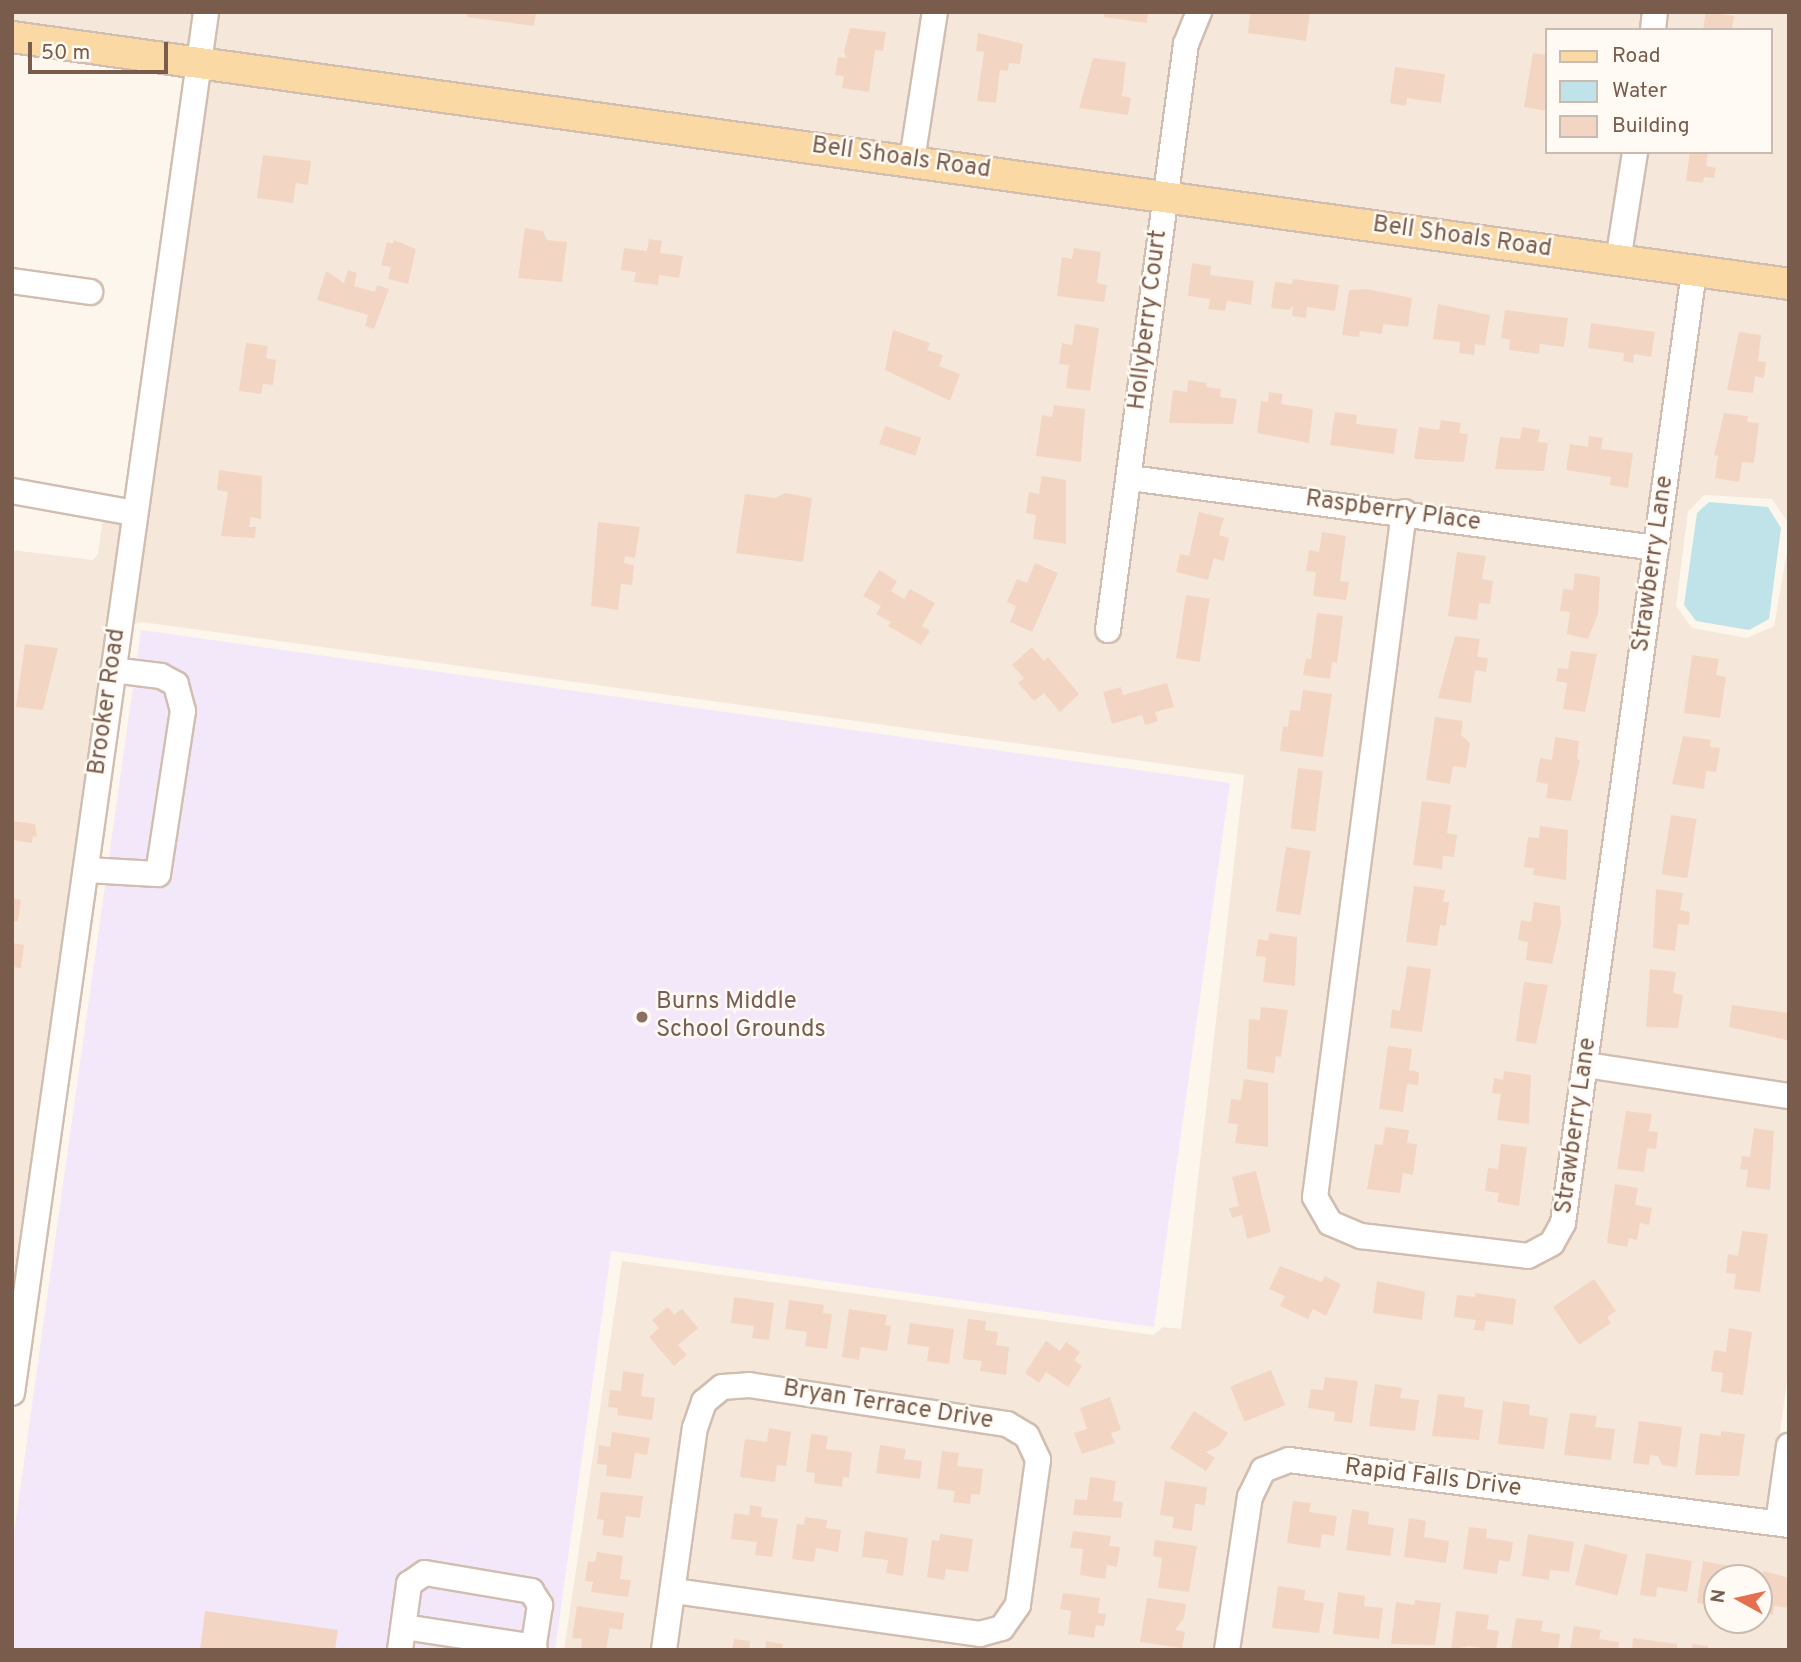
<!DOCTYPE html>
<style>
body{margin:0}
#map{position:relative;width:1801px;height:1662px;overflow:hidden;background:#fdf6ec;font-family:Overpass,sans-serif}
div>[style]{position:absolute}
[style*='--x']{left:calc(var(--x)*1px);top:calc(var(--y)*1px);width:calc(var(--w)*1px);rotate:calc(var(--a)*1deg)}
.residential>*{inset:0;background:#f5e8da;transform-origin:0 0}
.education>*{inset:0;background:#f3e8fa}
.water>*{inset:0;background:#bfe3e8}
.building>*{inset:0;background:#f3d5c3;transform-origin:0 0}
.roads{filter:drop-shadow(2px 0 #d1beb0) drop-shadow(-2px 0 #d1beb0) drop-shadow(0 2px #d1beb0) drop-shadow(0 -2px #d1beb0)}
.minor>*{height:24px;margin:-12px;padding:0 12px;transform-origin:12px;border-radius:12px;background:#fff}
.major>*{height:30px;margin:-15px;padding:0 15px;transform-origin:15px;border-radius:15px;background:#fbd9a5}
.dots>*{width:19px;height:19px;translate:-50% -50%;box-sizing:border-box;border:4px solid #fffaf3;border-radius:50%}
span{translate:-50% -50%;white-space:nowrap;text-align:center;line-height:1.15;-webkit-text-stroke:5px #fffaf3;paint-order:stroke}
.street-label{font-size:24px;color:#7a5c4d}
.education-label{font-size:24px;color:#785e54}
.left{translate:0 -50%;text-align:left}
.frame{position:absolute;inset:0;border:14px solid #7a5c4d;pointer-events:none}
.legend{position:absolute;left:1545px;top:28px;width:228px;height:126px;box-sizing:border-box;background:#fffaf3;border:2px solid #cabbb1;margin:0;padding:9px 12px;list-style:none;font-size:21px;color:#7a5c4d}
.legend li{display:flex;align-items:center;gap:14px;height:35px}
.legend b{width:35px;border:2px solid #cabbb1}
.north{position:absolute;left:1703px;top:1564px;width:70px;height:70px;box-sizing:border-box;background:#fffaf3;border:2px solid #cabbb1;border-radius:50%;rotate:278deg;font-size:19px;font-weight:700;line-height:28px;text-align:center;color:#7a5c4d}
.north::after{content:'';display:block;margin:auto;width:24px;height:32px;background:#e76f51;clip-path:polygon(50% 0,100% 100%,50% 72%,0 100%)}
.scale{position:absolute;left:28px;top:42px;width:140px;height:32px;box-sizing:border-box;border:4px solid #7a5c4d;border-top:0;padding-left:9px;font-size:21px;line-height:24px;white-space:nowrap;color:#7a5c4d;-webkit-text-stroke:5px #fffaf3;paint-order:stroke}
</style>
<div id="map">
<div class="residential">
<i style="clip-path:polygon(12px 12px,195px 12px,189px 51px,12px 27px)"></i>
<i style="clip-path:polygon(217px 12px,924px 12px,902px 149px,211px 54px)"></i>
<i style="clip-path:polygon(946px 12px,1187px 12px,1175px 42px,1155px 185px,924px 152px)"></i>
<i style="clip-path:polygon(1211px 12px,1644px 12px,1642px 30px,1547px 30px,1547px 152px,1623px 152px,1609px 250px,1177px 188px,1197px 46px)"></i>
<i style="clip-path:polygon(1666px 12px,1789px 12px,1789px 275px,1630px 253px,1645px 152px,1771px 152px,1771px 30px,1664px 30px)"></i>
<i style="clip-path:polygon(208px 73px,1153px 204px,1096px 638px,1117px 640px,1140px 489px,1392px 521px,1305px 1199px,1308px 1211px,1324px 1231px,1544px 1261px,1595px 1076px,1789px 1106px,1789px 1367px,1769px 1512px,1258px 1461px,1216px 1650px,675px 1650px,682px 1602px,1006px 1637px,1037px 1432px,716px 1378px,693px 1398px,684px 1426px,653px 1650px,564px 1650px,622px 1261px,1153px 1335px,1163px 1327px,1181px 1329px,1244px 775px,142px 622px,130px 625px)"></i>
<i style="left:1174px;top:207px;width:513px;height:265px;rotate:8deg"></i>
<i style="clip-path:polygon(1704px 283px,1789px 294px,1789px 524px,1772px 499px,1704px 495px,1688px 512px,1676px 606px,1692px 628px,1747px 638px,1774px 626px,1789px 540px,1789px 1086px,1598px 1057px)"></i>
<i style="clip-path:polygon(104px 511px,124px 513px,12px 1316px,12px 550px,93px 560px,98px 554px)"></i>
<i style="clip-path:polygon(1414px 523px,1644px 556px,1553px 1220px,1533px 1244px,1511px 1246px,1346px 1222px,1328px 1204px,1326px 1186px)"></i>
<i style="clip-path:polygon(733px 1394px,1004px 1434px,1018px 1442px,1027px 1461px,1008px 1602px,995px 1620px,979px 1624px,685px 1582px,706px 1430px,713px 1407px)"></i>
<i style="clip-path:polygon(evenodd,1291px 1470px,1789px 1535px,1789px 1650px,1238px 1650px,1260px 1500px,1271px 1477px,1291px 1470px,1717px 1578px,1759px 1578px,1759px 1620px,1717px 1620px,1717px 1578px)"></i>
</div>
<div class="education">
<i style="clip-path:polygon(141px 630px,1230px 783px,1154px 1327px,611px 1251px,555px 1650px,12px 1650px,12px 1547px)"></i>
</div>
<div class="water">
<i style="clip-path:polygon(1709px 502px,1768px 507px,1781px 528px,1769px 619px,1749px 630px,1696px 621px,1684px 605px,1697px 513px)"></i>
</div>
<div class="building">
<i style="clip-path:polygon(467px 12px,536px 12px,534px 26px,467px 17px)"></i>
<i style="clip-path:polygon(1104px 12px,1148px 12px,1147px 23px,1104px 17px)"></i>
<i style="clip-path:polygon(1310px 12px,1306px 41px,1248px 33px,1250px 14px)"></i>
<i style="clip-path:polygon(1706px 12px,1734px 16px,1732px 30px,1703px 30px)"></i>
<i style="clip-path:polygon(850px 28px,886px 32px,883px 51px,875px 50px,869px 92px,842px 88px,844px 76px,835px 75px,838px 57px,846px 58px,844px 51px)"></i>
<i style="clip-path:polygon(978px 33px,1023px 44px,1020px 64px,1009px 63px,1008px 71px,1000px 70px,996px 103px,977px 101px,984px 52px,976px 51px)"></i>
<i style="clip-path:polygon(1533px 53px,1547px 55px,1547px 111px,1524px 107px)"></i>
<i style="clip-path:polygon(1093px 58px,1126px 62px,1122px 96px,1131px 98px,1128px 115px,1079px 108px)"></i>
<i style="clip-path:polygon(1395px 67px,1445px 74px,1441px 103px,1407px 98px,1406px 106px,1390px 103px)"></i>
<i style="clip-path:polygon(1690px 152px,1708px 152px,1706px 166px,1716px 168px,1714px 178px,1704px 177px,1703px 183px,1686px 181px)"></i>
<i style="clip-path:polygon(263px 155px,311px 161px,308px 185px,296px 183px,293px 203px,257px 198px)"></i>
<i style="clip-path:polygon(525px 228px,543px 231px,547px 240px,567px 242px,562px 282px,518px 278px)"></i>
<i style="clip-path:polygon(649px 239px,662px 241px,660px 253px,683px 256px,679px 278px,659px 275px,658px 285px,634px 282px,636px 272px,621px 270px,624px 248px,647px 251px)"></i>
<i style="clip-path:polygon(394px 240px,416px 249px,408px 284px,388px 279px,391px 267px,381px 265px,387px 242px,393px 244px)"></i>
<i style="clip-path:polygon(1074px 248px,1101px 252px,1097px 283px,1107px 285px,1104px 302px,1057px 296px,1062px 257px,1072px 259px)"></i>
<i style="clip-path:polygon(1192px 263px,1211px 266px,1210px 275px,1254px 281px,1251px 305px,1227px 301px,1225px 311px,1208px 309px,1210px 299px,1188px 296px)"></i>
<i style="clip-path:polygon(348px 270px,357px 273px,354px 286px,375px 292px,377px 285px,389px 289px,374px 329px,365px 326px,368px 315px,317px 300px,326px 271px,344px 283px)"></i>
<i style="clip-path:polygon(1293px 279px,1339px 285px,1335px 311px,1307px 307px,1306px 318px,1292px 316px,1293px 306px,1289px 310px,1271px 308px,1275px 282px,1292px 284px)"></i>
<i style="clip-path:polygon(1366px 289px,1412px 298px,1408px 327px,1383px 324px,1382px 334px,1360px 331px,1359px 337px,1342px 335px,1349px 290px)"></i>
<i style="clip-path:polygon(1438px 304px,1490px 315px,1485px 346px,1475px 344px,1474px 355px,1459px 353px,1460px 342px,1433px 339px)"></i>
<i style="clip-path:polygon(1505px 310px,1568px 318px,1564px 347px,1540px 344px,1539px 354px,1509px 350px,1510px 340px,1501px 338px)"></i>
<i style="clip-path:polygon(1591px 323px,1655px 332px,1651px 357px,1634px 354px,1633px 363px,1623px 361px,1624px 353px,1588px 348px)"></i>
<i style="clip-path:polygon(1075px 324px,1099px 328px,1090px 391px,1066px 388px,1069px 365px,1059px 364px,1062px 343px,1072px 345px)"></i>
<i style="clip-path:polygon(893px 330px,930px 343px,927px 350px,943px 355px,939px 366px,960px 374px,950px 401px,885px 370px)"></i>
<i style="clip-path:polygon(1739px 332px,1761px 335px,1758px 361px,1766px 362px,1764px 378px,1755px 376px,1753px 393px,1727px 390px)"></i>
<i style="clip-path:polygon(246px 343px,268px 346px,266px 358px,276px 360px,273px 385px,263px 384px,261px 394px,239px 391px)"></i>
<i style="clip-path:polygon(1188px 380px,1207px 383px,1206px 387px,1221px 389px,1220px 397px,1237px 399px,1233px 424px,1169px 423px,1173px 390px,1187px 392px)"></i>
<i style="clip-path:polygon(1269px 392px,1283px 394px,1281px 404px,1313px 409px,1309px 443px,1257px 433px,1261px 401px,1268px 402px)"></i>
<i style="clip-path:polygon(1054px 405px,1085px 409px,1081px 462px,1036px 456px,1042px 415px,1052px 417px)"></i>
<i style="clip-path:polygon(1335px 412px,1357px 415px,1356px 424px,1397px 429px,1394px 454px,1330px 445px)"></i>
<i style="clip-path:polygon(1724px 413px,1748px 416px,1747px 422px,1759px 423px,1754px 463px,1742px 462px,1739px 482px,1715px 478px,1718px 456px,1714px 455px)"></i>
<i style="clip-path:polygon(1441px 420px,1461px 423px,1459px 433px,1468px 434px,1464px 462px,1414px 459px,1419px 427px,1439px 430px)"></i>
<i style="left:885px;top:426px;width:38px;height:19px;rotate:18deg"></i>
<i style="clip-path:polygon(1522px 427px,1540px 430px,1538px 442px,1548px 443px,1544px 471px,1495px 469px,1500px 437px,1520px 439px)"></i>
<i style="clip-path:polygon(1589px 436px,1603px 438px,1601px 449px,1633px 453px,1628px 488px,1610px 485px,1611px 477px,1566px 470px,1570px 444px,1588px 447px)"></i>
<i style="clip-path:polygon(219px 470px,262px 476px,261px 519px,251px 517px,249px 527px,256px 527px,255px 538px,221px 536px,228px 492px,217px 490px)"></i>
<i style="clip-path:polygon(1042px 476px,1066px 480px,1066px 544px,1033px 539px,1036px 515px,1026px 513px,1029px 492px,1039px 494px)"></i>
<i style="clip-path:polygon(785px 493px,812px 498px,803px 562px,736px 553px,745px 494px,775px 498px)"></i>
<i style="clip-path:polygon(1199px 512px,1224px 518px,1219px 535px,1229px 538px,1224px 561px,1214px 558px,1208px 580px,1176px 572px,1180px 554px,1189px 556px)"></i>
<i style="clip-path:polygon(598px 522px,640px 527px,635px 558px,625px 556px,624px 563px,634px 565px,632px 585px,621px 584px,618px 610px,591px 606px)"></i>
<i style="clip-path:polygon(1322px 532px,1346px 536px,1340px 581px,1349px 582px,1346px 600px,1313px 596px,1316px 572px,1306px 571px,1309px 550px,1319px 552px)"></i>
<i style="clip-path:polygon(1457px 552px,1486px 556px,1482px 579px,1493px 581px,1490px 604px,1479px 603px,1477px 620px,1448px 616px)"></i>
<i style="clip-path:polygon(1035px 563px,1058px 573px,1032px 632px,1010px 622px,1016px 606px,1007px 602px,1017px 579px,1027px 583px)"></i>
<i style="clip-path:polygon(879px 570px,897px 581px,891px 591px,904px 599px,910px 589px,935px 603px,922px 626px,930px 631px,921px 645px,888px 626px,891px 622px,876px 614px,881px 606px,863px 596px)"></i>
<i style="clip-path:polygon(1575px 573px,1600px 577px,1598px 614px,1588px 639px,1567px 634px,1570px 612px,1560px 611px,1563px 589px,1573px 590px)"></i>
<i style="left:1186px;top:595px;width:24px;height:64px;rotate:9deg"></i>
<i style="clip-path:polygon(1317px 613px,1343px 616px,1337px 663px,1332px 662px,1330px 679px,1303px 675px,1306px 658px,1311px 659px)"></i>
<i style="clip-path:polygon(1455px 636px,1480px 639px,1477px 657px,1488px 658px,1486px 672px,1475px 670px,1471px 703px,1438px 698px)"></i>
<i style="clip-path:polygon(25px 644px,58px 648px,43px 710px,16px 707px)"></i>
<i style="clip-path:polygon(1032px 647px,1044px 661px,1048px 657px,1079px 694px,1060px 712px,1044px 693px,1034px 701px,1018px 683px,1024px 678px,1012px 665px)"></i>
<i style="clip-path:polygon(1571px 651px,1597px 654px,1585px 712px,1563px 709px,1567px 683px,1556px 681px,1558px 668px,1568px 669px)"></i>
<i style="clip-path:polygon(1692px 655px,1719px 659px,1716px 675px,1726px 677px,1720px 718px,1684px 713px)"></i>
<i style="clip-path:polygon(1167px 683px,1174px 707px,1155px 712px,1158px 721px,1145px 725px,1142px 715px,1112px 724px,1103px 692px,1121px 687px,1123px 695px)"></i>
<i style="clip-path:polygon(1303px 690px,1332px 694px,1323px 757px,1280px 751px,1283px 726px,1288px 727px,1290px 710px,1300px 711px)"></i>
<i style="clip-path:polygon(1435px 717px,1463px 721px,1461px 735px,1470px 743px,1466px 768px,1453px 766px,1450px 784px,1426px 780px)"></i>
<i style="clip-path:polygon(1683px 736px,1711px 740px,1710px 747px,1720px 748px,1716px 772px,1706px 771px,1704px 789px,1672px 784px)"></i>
<i style="clip-path:polygon(1555px 737px,1579px 741px,1577px 759px,1580px 760px,1571px 801px,1546px 798px,1548px 784px,1536px 782px,1540px 758px,1552px 760px)"></i>
<i style="left:1298px;top:768px;width:25px;height:61px;rotate:7deg"></i>
<i style="clip-path:polygon(1422px 801px,1451px 805px,1447px 833px,1457px 835px,1454px 857px,1443px 856px,1442px 869px,1413px 865px)"></i>
<i style="left:1671px;top:815px;width:26px;height:60px;rotate:9deg"></i>
<i style="clip-path:polygon(13px 821px,35px 824px,37px 837px,33px 836px,32px 843px,12px 840px)"></i>
<i style="clip-path:polygon(1540px 826px,1568px 830px,1566px 880px,1533px 875px,1534px 868px,1524px 867px,1528px 837px,1539px 838px)"></i>
<i style="left:1286px;top:847px;width:25px;height:65px;rotate:9deg"></i>
<i style="clip-path:polygon(1414px 886px,1445px 890px,1443px 902px,1449px 902px,1446px 926px,1440px 925px,1437px 946px,1406px 942px)"></i>
<i style="clip-path:polygon(1656px 889px,1683px 893px,1680px 910px,1690px 912px,1689px 925px,1678px 924px,1675px 951px,1653px 948px)"></i>
<i style="clip-path:polygon(12px 898px,21px 900px,18px 921px,12px 921px)"></i>
<i style="clip-path:polygon(1534px 902px,1560px 906px,1561px 924px,1552px 964px,1526px 960px,1528px 942px,1518px 940px,1521px 920px,1531px 922px)"></i>
<i style="clip-path:polygon(1269px 933px,1297px 937px,1295px 986px,1263px 982px,1266px 957px,1256px 956px,1258px 939px,1268px 941px)"></i>
<i style="clip-path:polygon(12px 943px,24px 945px,21px 968px,12px 967px)"></i>
<i style="clip-path:polygon(1407px 966px,1431px 969px,1422px 1032px,1390px 1028px,1392px 1009px,1400px 1011px)"></i>
<i style="clip-path:polygon(1650px 969px,1676px 972px,1673px 993px,1683px 995px,1678px 1028px,1646px 1027px)"></i>
<i style="clip-path:polygon(1524px 982px,1548px 985px,1536px 1044px,1516px 1041px)"></i>
<i style="clip-path:polygon(1732px 1005px,1789px 1013px,1787px 1040px,1729px 1027px)"></i>
<i style="clip-path:polygon(1261px 1007px,1288px 1010px,1281px 1057px,1276px 1056px,1274px 1073px,1247px 1069px,1249px 1019px,1260px 1020px)"></i>
<i style="clip-path:polygon(1388px 1046px,1412px 1049px,1409px 1070px,1419px 1072px,1418px 1085px,1407px 1084px,1403px 1112px,1379px 1109px)"></i>
<i style="clip-path:polygon(1504px 1071px,1531px 1075px,1529px 1124px,1497px 1120px,1501px 1094px,1492px 1093px,1494px 1078px,1503px 1080px)"></i>
<i style="clip-path:polygon(1244px 1079px,1268px 1083px,1268px 1147px,1235px 1143px,1238px 1124px,1228px 1123px,1231px 1099px,1241px 1100px)"></i>
<i style="clip-path:polygon(1626px 1111px,1652px 1114px,1649px 1131px,1658px 1132px,1656px 1149px,1647px 1148px,1644px 1172px,1617px 1169px)"></i>
<i style="clip-path:polygon(1385px 1127px,1409px 1130px,1407px 1143px,1417px 1144px,1413px 1175px,1403px 1173px,1400px 1193px,1367px 1189px,1375px 1144px,1383px 1145px)"></i>
<i style="clip-path:polygon(1754px 1128px,1774px 1131px,1770px 1190px,1746px 1187px,1748px 1170px,1740px 1169px,1742px 1156px,1750px 1157px)"></i>
<i style="clip-path:polygon(1501px 1144px,1527px 1147px,1519px 1206px,1497px 1202px,1499px 1193px,1485px 1191px,1488px 1168px,1498px 1169px)"></i>
<i style="clip-path:polygon(1256px 1171px,1271px 1232px,1247px 1239px,1242px 1215px,1232px 1218px,1229px 1208px,1239px 1206px,1232px 1177px)"></i>
<i style="clip-path:polygon(1615px 1184px,1638px 1188px,1635px 1205px,1652px 1208px,1649px 1225px,1640px 1223px,1637px 1240px,1629px 1238px,1627px 1247px,1607px 1243px)"></i>
<i style="clip-path:polygon(1742px 1231px,1768px 1234px,1760px 1292px,1734px 1289px,1736px 1274px,1726px 1273px,1728px 1254px,1738px 1256px)"></i>
<i style="clip-path:polygon(1280px 1266px,1322px 1282px,1325px 1276px,1341px 1284px,1326px 1316px,1313px 1309px,1308px 1319px,1280px 1306px,1285px 1296px,1269px 1289px)"></i>
<i style="clip-path:polygon(1594px 1279px,1616px 1311px,1607px 1317px,1611px 1323px,1579px 1345px,1553px 1307px)"></i>
<i style="clip-path:polygon(1377px 1281px,1425px 1292px,1422px 1320px,1373px 1313px)"></i>
<i style="clip-path:polygon(1475px 1293px,1516px 1299px,1513px 1325px,1486px 1321px,1484px 1331px,1474px 1330px,1476px 1320px,1454px 1317px,1457px 1295px,1475px 1297px)"></i>
<i style="clip-path:polygon(734px 1297px,774px 1303px,769px 1340px,752px 1338px,754px 1326px,731px 1323px)"></i>
<i style="clip-path:polygon(789px 1300px,824px 1305px,823px 1313px,832px 1314px,827px 1349px,805px 1346px,807px 1332px,785px 1329px)"></i>
<i style="clip-path:polygon(668px 1307px,674px 1315px,682px 1309px,698px 1328px,678px 1345px,687px 1355px,674px 1366px,649px 1337px,659px 1328px,652px 1320px)"></i>
<i style="clip-path:polygon(849px 1309px,887px 1315px,885px 1325px,891px 1326px,887px 1351px,861px 1347px,859px 1360px,842px 1357px)"></i>
<i style="clip-path:polygon(968px 1319px,986px 1321px,985px 1330px,998px 1332px,996px 1345px,1009px 1347px,1006px 1375px,980px 1371px,982px 1361px,963px 1359px)"></i>
<i style="clip-path:polygon(910px 1323px,954px 1329px,949px 1364px,927px 1361px,929px 1347px,907px 1344px)"></i>
<i style="clip-path:polygon(1729px 1328px,1752px 1332px,1743px 1395px,1721px 1392px,1723px 1373px,1711px 1371px,1714px 1350px,1726px 1352px)"></i>
<i style="clip-path:polygon(1046px 1341px,1060px 1351px,1066px 1342px,1080px 1352px,1074px 1360px,1082px 1366px,1068px 1387px,1046px 1372px,1039px 1383px,1025px 1373px)"></i>
<i style="left:1271px;top:1370px;width:38px;height:44px;rotate:68deg"></i>
<i style="clip-path:polygon(623px 1371px,644px 1374px,641px 1396px,655px 1398px,652px 1420px,617px 1415px,618px 1408px,608px 1407px,610px 1390px,621px 1391px)"></i>
<i style="clip-path:polygon(1325px 1377px,1358px 1381px,1352px 1423px,1334px 1421px,1335px 1412px,1308px 1408px,1311px 1389px,1323px 1390px)"></i>
<i style="clip-path:polygon(1375px 1384px,1402px 1388px,1400px 1398px,1419px 1400px,1415px 1431px,1369px 1426px)"></i>
<i style="clip-path:polygon(1438px 1394px,1465px 1397px,1464px 1407px,1483px 1410px,1479px 1440px,1432px 1436px)"></i>
<i style="clip-path:polygon(1110px 1397px,1121px 1430px,1111px 1433px,1115px 1443px,1082px 1454px,1074px 1433px,1087px 1429px,1080px 1408px)"></i>
<i style="clip-path:polygon(1503px 1401px,1530px 1405px,1529px 1415px,1548px 1418px,1544px 1449px,1498px 1444px)"></i>
<i style="clip-path:polygon(1194px 1411px,1228px 1433px,1219px 1446px,1206px 1452px,1215px 1458px,1206px 1471px,1170px 1448px)"></i>
<i style="clip-path:polygon(1570px 1413px,1597px 1416px,1595px 1427px,1615px 1429px,1611px 1460px,1564px 1455px)"></i>
<i style="clip-path:polygon(1639px 1421px,1682px 1427px,1677px 1467px,1662px 1465px,1658px 1456px,1650px 1455px,1649px 1465px,1633px 1463px)"></i>
<i style="clip-path:polygon(769px 1428px,791px 1432px,786px 1466px,777px 1465px,775px 1482px,740px 1477px,745px 1439px,767px 1442px)"></i>
<i style="clip-path:polygon(1721px 1431px,1745px 1434px,1739px 1476px,1695px 1475px,1700px 1433px,1721px 1436px)"></i>
<i style="clip-path:polygon(612px 1432px,650px 1438px,647px 1455px,635px 1453px,631px 1479px,606px 1476px,607px 1465px,597px 1464px,599px 1445px,610px 1447px)"></i>
<i style="clip-path:polygon(811px 1434px,828px 1436px,826px 1449px,852px 1452px,849px 1478px,843px 1477px,842px 1487px,814px 1483px,815px 1473px,806px 1472px)"></i>
<i style="clip-path:polygon(880px 1445px,906px 1449px,904px 1459px,922px 1461px,920px 1479px,876px 1473px)"></i>
<i style="clip-path:polygon(942px 1451px,959px 1453px,957px 1466px,983px 1469px,980px 1495px,971px 1494px,970px 1504px,953px 1502px,955px 1491px,937px 1489px)"></i>
<i style="clip-path:polygon(1090px 1477px,1116px 1481px,1113px 1501px,1123px 1502px,1121px 1518px,1073px 1515px,1075px 1499px,1087px 1500px)"></i>
<i style="clip-path:polygon(1165px 1481px,1207px 1487px,1205px 1505px,1195px 1504px,1192px 1531px,1172px 1528px,1174px 1517px,1160px 1515px)"></i>
<i style="clip-path:polygon(601px 1492px,643px 1496px,640px 1518px,626px 1516px,623px 1538px,602px 1535px,604px 1520px,597px 1519px)"></i>
<i style="clip-path:polygon(1293px 1501px,1311px 1503px,1309px 1512px,1337px 1516px,1334px 1536px,1322px 1534px,1320px 1548px,1287px 1543px)"></i>
<i style="clip-path:polygon(750px 1505px,762px 1507px,761px 1517px,778px 1519px,772px 1557px,755px 1555px,757px 1542px,731px 1539px,734px 1513px,749px 1515px)"></i>
<i style="clip-path:polygon(1352px 1509px,1369px 1512px,1368px 1524px,1394px 1528px,1390px 1556px,1346px 1550px)"></i>
<i style="clip-path:polygon(805px 1517px,827px 1520px,826px 1528px,841px 1530px,838px 1552px,816px 1548px,814px 1562px,792px 1559px,797px 1524px,804px 1525px)"></i>
<i style="clip-path:polygon(1409px 1518px,1426px 1521px,1424px 1537px,1449px 1541px,1446px 1563px,1404px 1557px)"></i>
<i style="clip-path:polygon(1469px 1527px,1487px 1529px,1486px 1538px,1513px 1542px,1510px 1562px,1499px 1560px,1497px 1574px,1463px 1569px)"></i>
<i style="clip-path:polygon(865px 1531px,908px 1538px,903px 1576px,886px 1573px,888px 1560px,862px 1557px)"></i>
<i style="clip-path:polygon(1073px 1531px,1111px 1536px,1109px 1546px,1120px 1547px,1117px 1567px,1107px 1565px,1105px 1579px,1080px 1575px,1083px 1549px,1070px 1548px)"></i>
<i style="clip-path:polygon(940px 1534px,973px 1539px,968px 1572px,946px 1569px,944px 1580px,927px 1577px,932px 1540px,939px 1541px)"></i>
<i style="clip-path:polygon(1528px 1534px,1574px 1542px,1569px 1572px,1550px 1570px,1549px 1580px,1522px 1576px)"></i>
<i style="clip-path:polygon(1155px 1540px,1197px 1546px,1189px 1592px,1158px 1588px,1162px 1558px,1153px 1556px)"></i>
<i style="left:1585px;top:1544px;width:44px;height:42px;rotate:14deg"></i>
<i style="clip-path:polygon(597px 1552px,623px 1556px,620px 1579px,631px 1580px,628px 1597px,591px 1592px,593px 1582px,585px 1581px,588px 1561px,595px 1562px)"></i>
<i style="clip-path:polygon(1646px 1553px,1692px 1561px,1687px 1592px,1657px 1587px,1656px 1597px,1640px 1595px)"></i>
<i style="clip-path:polygon(1703px 1561px,1749px 1570px,1748px 1578px,1717px 1578px,1717px 1606px,1697px 1603px)"></i>
<i style="clip-path:polygon(1763px 1571px,1789px 1578px,1789px 1608px,1774px 1606px,1773px 1615px,1759px 1613px)"></i>
<i style="clip-path:polygon(1278px 1586px,1305px 1590px,1304px 1600px,1324px 1603px,1319px 1633px,1272px 1628px)"></i>
<i style="clip-path:polygon(1338px 1592px,1365px 1596px,1364px 1606px,1383px 1608px,1379px 1639px,1333px 1634px)"></i>
<i style="clip-path:polygon(1063px 1593px,1100px 1598px,1098px 1613px,1106px 1614px,1104px 1626px,1096px 1625px,1094px 1638px,1068px 1634px,1071px 1611px,1060px 1609px)"></i>
<i style="clip-path:polygon(1147px 1598px,1186px 1604px,1184px 1618px,1175px 1630px,1185px 1632px,1182px 1648px,1140px 1642px)"></i>
<i style="clip-path:polygon(1415px 1600px,1441px 1603px,1435px 1645px,1391px 1644px,1396px 1602px,1414px 1605px)"></i>
<i style="clip-path:polygon(577px 1606px,624px 1613px,622px 1630px,610px 1628px,606px 1650px,581px 1650px,582px 1639px,572px 1638px)"></i>
<i style="clip-path:polygon(205px 1611px,338px 1630px,335px 1650px,200px 1650px)"></i>
<i style="clip-path:polygon(1456px 1611px,1489px 1615px,1487px 1629px,1499px 1631px,1496px 1650px,1469px 1646px,1451px 1650px)"></i>
<i style="clip-path:polygon(1516px 1618px,1543px 1621px,1541px 1631px,1560px 1634px,1558px 1650px,1511px 1650px)"></i>
<i style="clip-path:polygon(1574px 1626px,1601px 1630px,1599px 1639px,1619px 1642px,1618px 1650px,1570px 1650px)"></i>
<i style="clip-path:polygon(1633px 1638px,1677px 1644px,1677px 1650px,1632px 1650px)"></i>
<i style="clip-path:polygon(734px 1639px,750px 1641px,749px 1650px,732px 1650px)"></i>
<i style="clip-path:polygon(766px 1641px,783px 1644px,782px 1650px,765px 1650px)"></i>
<i style="clip-path:polygon(1692px 1644px,1708px 1646px,1708px 1650px,1692px 1650px)"></i>
</div>
<div class="roads">
<div class="minor">
<i style="--x:1653;--y:30;--w:18;--a:-84"></i>
<i style="--x:912;--y:160;--w:150;--a:-81.2"></i>
<i style="--x:1618;--y:261;--w:110;--a:-81.1"></i>
<i style="--x:12;--y:281;--w:79;--a:8"></i>
<i style="--x:1130;--y:478;--w:531;--a:7.58"></i>
<i style="--x:12;--y:491;--w:124;--a:10.2"></i>
<i style="--x:1404;--y:512;--w:691;--a:97.4"></i>
<i style="--x:1315;--y:1197;--w:30;--a:60"></i>
<i style="--x:1330;--y:1223;--w:34;--a:23"></i>
<i style="--x:1361;--y:1236;--w:168;--a:6.8"></i>
<i style="--x:1528;--y:1256;--w:27;--a:-28"></i>
<i style="--x:1552;--y:1243;--w:23;--a:-61"></i>
<i style="--x:1563;--y:1223;--w:960;--a:-82.16"></i>
<i style="--x:1108;--y:630;--w:591;--a:-82.42"></i>
<i style="--x:1186;--y:44;--w:35;--a:-68"></i>
<i style="--x:86;--y:870;--w:72;--a:3.2"></i>
<i style="--x:158;--y:874;--w:165;--a:-81.3"></i>
<i style="--x:183;--y:711;--w:28;--a:-105"></i>
<i style="--x:176;--y:684;--w:17;--a:-152"></i>
<i style="--x:161;--y:676;--w:48;--a:-172.9"></i>
<i style="--x:1586;--y:1065;--w:205;--a:8.7"></i>
<i style="--x:12;--y:1393;--w:1395;--a:-82"></i>
<i style="--x:1778;--y:1523;--w:78;--a:-81.9"></i>
<i style="--x:404;--y:1627;--w:132;--a:8.7"></i>
<i style="--x:400;--y:1650;--w:67;--a:-82.2"></i>
<i style="--x:409;--y:1584;--w:19;--a:-35"></i>
<i style="--x:425;--y:1573;--w:108;--a:9.6"></i>
<i style="--x:531;--y:1591;--w:17;--a:57"></i>
<i style="--x:540;--y:1605;--w:46;--a:98.8"></i>
<i style="--x:664;--y:1650;--w:224;--a:-82.1"></i>
<i style="--x:695;--y:1428;--w:28;--a:-71"></i>
<i style="--x:704;--y:1402;--w:23;--a:-40"></i>
<i style="--x:722;--y:1387;--w:27;--a:-4"></i>
<i style="--x:749;--y:1385;--w:261;--a:8.6"></i>
<i style="--x:1007;--y:1424;--w:23;--a:31"></i>
<i style="--x:1027;--y:1436;--w:26;--a:65"></i>
<i style="--x:1038;--y:1460;--w:146;--a:97.9"></i>
<i style="--x:1018;--y:1605;--w:28;--a:125"></i>
<i style="--x:1002;--y:1628;--w:23;--a:165"></i>
<i style="--x:980;--y:1634;--w:310;--a:-172"></i>
<i style="--x:1227;--y:1650;--w:155;--a:-81.5"></i>
<i style="--x:1250;--y:1497;--w:30;--a:-64"></i>
<i style="--x:1263;--y:1470;--w:28;--a:-21"></i>
<i style="--x:1289;--y:1460;--w:504;--a:7.41"></i>
</div>
<div class="major">
<i style="--x:12;--y:37;--w:1794;--a:7.91"></i>
</div>
</div>
<div class="dots">
<i style="left:642px;top:1017px;background:#8d6e63"></i>
</div>
<div class="street-label">
<span style="left:901px;top:159px;rotate:8deg">Bell Shoals Road</span>
<span style="left:1462px;top:238px;rotate:8deg">Bell Shoals Road</span>
<span style="left:1149px;top:320px;rotate:-83deg">Hollyberry Court</span>
<span style="left:1393px;top:512px;rotate:8deg">Raspberry Place</span>
<span style="left:1654px;top:564px;rotate:-82deg">Strawberry Lane</span>
<span style="left:108px;top:702px;rotate:-82deg">Brooker Road</span>
<span style="left:1577px;top:1126px;rotate:-82deg">Strawberry Lane</span>
<span style="left:888px;top:1406px;rotate:9deg">Bryan Terrace Drive</span>
<span style="left:1433px;top:1479px;rotate:7deg">Rapid Falls Drive</span>
</div>
<div class="education-label">
<span class="left" style="left:656px;top:1017px">Burns Middle<br>School Grounds</span>
</div>
<div class="frame"></div>
<ul class="legend">
<li><b style="height:9px;background:#fbd9a5"></b>Road</li>
<li><b style="height:19px;background:#bfe3e8"></b>Water</li>
<li><b style="height:19px;background:#f3d5c3"></b>Building</li>
</ul>
<div class="north">N</div>
<div class="scale">50 m</div>
</div>
